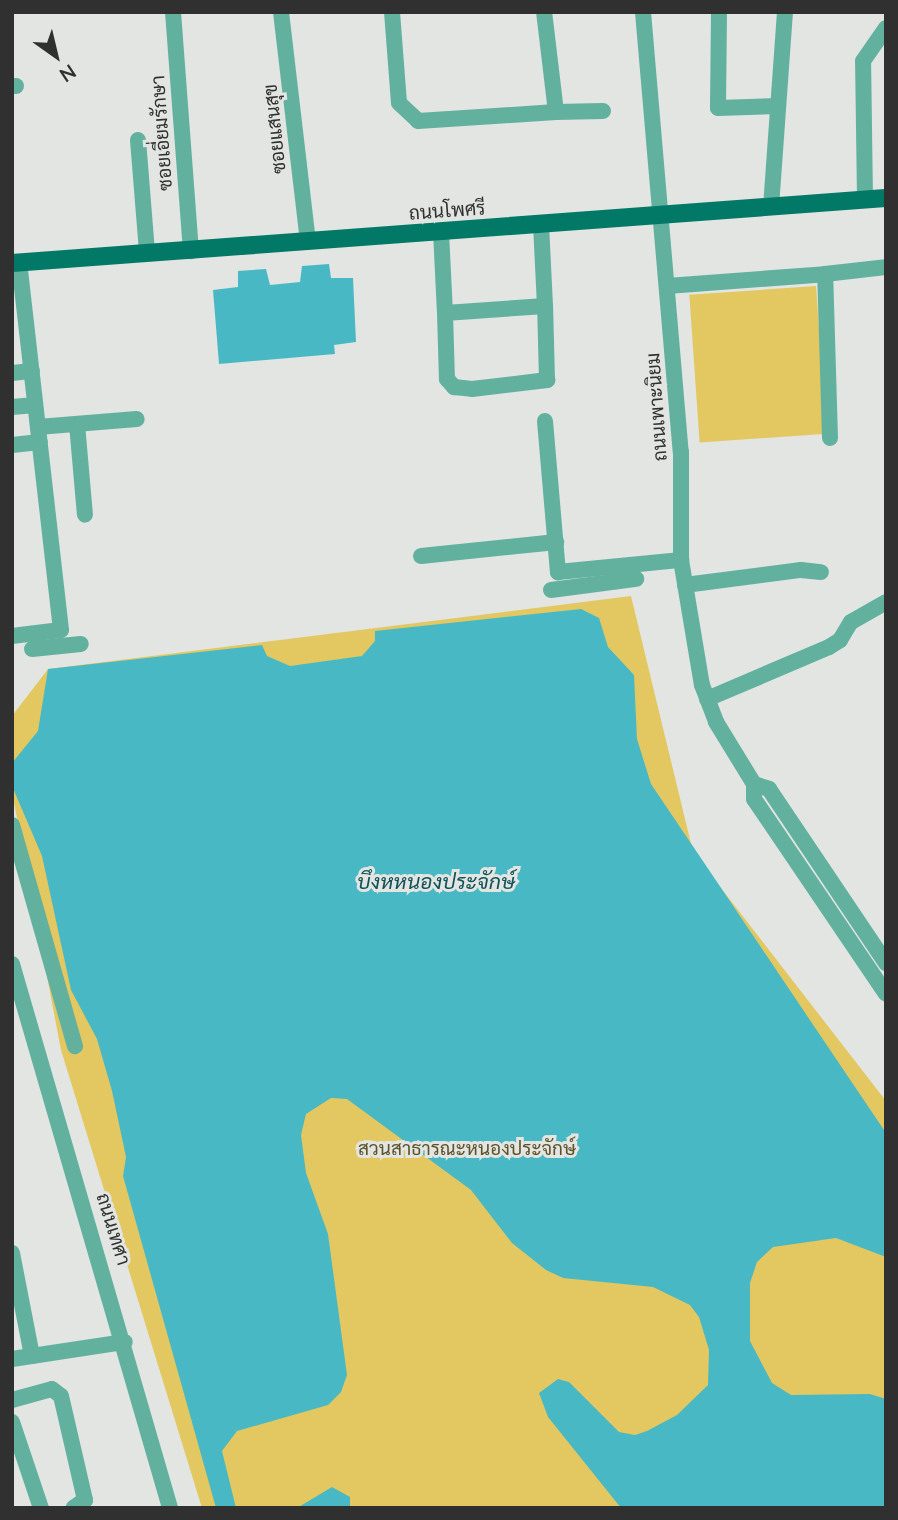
<!DOCTYPE html>
<meta charset="utf-8">
<style>
body{margin:0}
#map{position:relative;width:898px;height:1520px;overflow:hidden;background:#e2e5e2;font-family:Lato,Sarabun,sans-serif}
div>[style]{position:absolute}
[style*='--x']{left:calc(var(--x)*1px);top:calc(var(--y)*1px);width:calc(var(--w)*1px);rotate:calc(var(--a)*1deg)}
.green>*{inset:0;background:#e3c760;transform-origin:0 0}
.water>*{inset:0;background:#48b9c4}
.minor>*{height:16px;margin:-8px;padding:0 8px;transform-origin:8px;border-radius:8px;background:#62b19f}
.major>*{height:18px;margin:-9px;padding:0 9px;transform-origin:9px;border-radius:9px;background:#027967}
span{translate:-50% -50%;white-space:nowrap;text-align:center;line-height:1.15;-webkit-text-stroke:6px #e2e5e2;paint-order:stroke}
.street-label{font-size:19px;color:#2f302f}
.park-label{font-size:19px;color:#5e5228}
.water-label{font-size:21px;color:#12535a;font-style:italic}
.frame{position:absolute;inset:0;border:14px solid #2f302f;pointer-events:none}
.north{position:absolute;left:21px;top:21px;width:70px;height:70px;-webkit-text-stroke:5px #e2e5e2;paint-order:stroke;rotate:146deg;font-size:19px;font-weight:700;line-height:28px;text-align:center;color:#2f302f}
.north::after{content:'';display:block;margin:auto;width:24px;height:32px;background:#2f302f;clip-path:polygon(50% 0,100% 100%,50% 72%,0 100%)}
</style>
<div id="map">
<div class="green">
<i style="left:816px;top:286px;width:148px;height:127px;rotate:86deg"></i>
<i style="clip-path:polygon(631px 596px,693px 852px,886px 1101px,886px 1508px,202px 1508px,61px 1050px,12px 792px,12px 716px,48px 669px)"></i>
</div>
<div class="water">
<i style="clip-path:polygon(329px 264px,331px 278px,353px 278px,356px 342px,334px 345px,335px 354px,219px 364px,213px 290px,238px 287px,238px 271px,266px 269px,270px 285px,300px 282px,302px 266px)"></i>
<i style="clip-path:polygon(581px 609px,599px 618px,608px 647px,634px 675px,637px 739px,651px 784px,886px 1133px,886px 1257px,836px 1238px,773px 1247px,757px 1262px,750px 1283px,750px 1341px,772px 1383px,791px 1395px,870px 1394px,886px 1399px,886px 1508px,621px 1508px,548px 1417px,539px 1393px,558px 1379px,569px 1382px,619px 1432px,635px 1435px,647px 1431px,677px 1415px,708px 1385px,709px 1350px,699px 1317px,690px 1305px,653px 1287px,563px 1278px,546px 1270px,512px 1243px,471px 1190px,347px 1099px,331px 1098px,306px 1114px,301px 1135px,306px 1173px,328px 1234px,347px 1375px,341px 1392px,328px 1405px,237px 1431px,222px 1451px,236px 1508px,216px 1508px,123px 1176px,126px 1157px,112px 1091px,97px 1039px,71px 990px,42px 856px,12px 786px,12px 763px,38px 731px,48px 669px,262px 645px,267px 656px,290px 666px,362px 656px,375px 641px,375px 631px)"></i>
<i style="clip-path:polygon(332px 1487px,350px 1497px,350px 1508px,297px 1508px)"></i>
</div>
<div class="minor">
<i style="--x:173;--y:12;--w:240;--a:85.7"></i>
<i style="--x:281;--y:12;--w:231;--a:83.3"></i>
<i style="--x:392;--y:12;--w:91;--a:85.6"></i>
<i style="--x:399;--y:103;--w:26;--a:43"></i>
<i style="--x:418;--y:121;--w:138;--a:-3.7"></i>
<i style="--x:556;--y:112;--w:101;--a:-96.8"></i>
<i style="--x:643;--y:12;--w:442;--a:85.1"></i>
<i style="--x:681;--y:452;--w:108;--a:90"></i>
<i style="--x:681;--y:560;--w:127;--a:80.5"></i>
<i style="--x:702;--y:685;--w:40;--a:69"></i>
<i style="--x:716;--y:722;--w:73;--a:58.5"></i>
<i style="--x:754;--y:784;--w:15;--a:90"></i>
<i style="--x:754;--y:799;--w:235;--a:55.9"></i>
<i style="--x:719;--y:12;--w:96;--a:90.6"></i>
<i style="--x:718;--y:108;--w:60;--a:-1.9"></i>
<i style="--x:12;--y:86;--w:4;--a:0"></i>
<i style="--x:556;--y:112;--w:47;--a:-1.2"></i>
<i style="--x:138;--y:140;--w:113;--a:85.4"></i>
<i style="--x:865;--y:199;--w:138;--a:-90.8"></i>
<i style="--x:863;--y:61;--w:40;--a:-55.1"></i>
<i style="--x:771;--y:207;--w:196;--a:-85.9"></i>
<i style="--x:441;--y:232;--w:81;--a:87.2"></i>
<i style="--x:445;--y:313;--w:100;--a:-4"></i>
<i style="--x:545;--y:306;--w:82;--a:-92.8"></i>
<i style="--x:667;--y:286;--w:158;--a:-4.3"></i>
<i style="--x:445;--y:313;--w:66;--a:88.3"></i>
<i style="--x:447;--y:379;--w:11;--a:49"></i>
<i style="--x:454;--y:387;--w:18;--a:6"></i>
<i style="--x:472;--y:389;--w:76;--a:-6.8"></i>
<i style="--x:547;--y:380;--w:74;--a:-91.5"></i>
<i style="--x:12;--y:373;--w:20;--a:-6"></i>
<i style="--x:12;--y:407;--w:23;--a:-5"></i>
<i style="--x:545;--y:421;--w:152;--a:85.1"></i>
<i style="--x:558;--y:572;--w:124;--a:-5.6"></i>
<i style="--x:77;--y:424;--w:91;--a:85"></i>
<i style="--x:38;--y:427;--w:99;--a:-4.6"></i>
<i style="--x:830;--y:438;--w:164;--a:-91.7"></i>
<i style="--x:825;--y:274;--w:61;--a:-6.5"></i>
<i style="--x:12;--y:445;--w:28;--a:-6"></i>
<i style="--x:421;--y:556;--w:136;--a:-5.9"></i>
<i style="--x:685;--y:585;--w:117;--a:-7.4"></i>
<i style="--x:801;--y:570;--w:20;--a:6"></i>
<i style="--x:551;--y:590;--w:86;--a:-7.4"></i>
<i style="--x:12;--y:636;--w:49;--a:-7"></i>
<i style="--x:61;--y:630;--w:369;--a:-96.5"></i>
<i style="--x:32;--y:649;--w:49;--a:-5.8"></i>
<i style="--x:707;--y:699;--w:133;--a:-23.1"></i>
<i style="--x:829;--y:647;--w:13;--a:-32"></i>
<i style="--x:840;--y:640;--w:21;--a:-59"></i>
<i style="--x:851;--y:622;--w:40;--a:-29.7"></i>
<i style="--x:754;--y:784;--w:16;--a:18"></i>
<i style="--x:769;--y:789;--w:210;--a:56.1"></i>
<i style="--x:12;--y:825;--w:230;--a:74.1"></i>
<i style="--x:12;--y:964;--w:566;--a:73.8"></i>
<i style="--x:12;--y:1253;--w:105;--a:79"></i>
<i style="--x:12;--y:1359;--w:114;--a:-8.6"></i>
<i style="--x:12;--y:1400;--w:41;--a:-15.4"></i>
<i style="--x:52;--y:1389;--w:11;--a:38"></i>
<i style="--x:61;--y:1396;--w:107;--a:77"></i>
<i style="--x:85;--y:1500;--w:14;--a:146"></i>
<i style="--x:12;--y:1422;--w:91;--a:71.4"></i>
</div>
<div class="major">
<i style="--x:12;--y:263;--w:876;--a:-4.25"></i>
</div>
<div class="street-label">
<span style="left:274px;top:129px;rotate:-96deg">ซอยแสนสุข</span>
<span style="left:161px;top:133px;rotate:-94deg">ซอยเอี่ยมรักษา</span>
<span style="left:447px;top:210px;rotate:-4deg">ถนนโพศรี</span>
<span style="left:656px;top:407px;rotate:-94deg">ถนนเพาะนิยม</span>
<span style="left:114px;top:1229px;rotate:73deg">ถนนเทศา</span>
</div>
<div class="park-label">
<span style="left:467px;top:1148px">สวนสาธารณะหนองประจักษ์</span>
</div>
<div class="water-label">
<span style="left:436px;top:881px">บึงหหนองประจักษ์</span>
</div>
<div class="frame"></div>
<div class="north">N</div>
</div>
